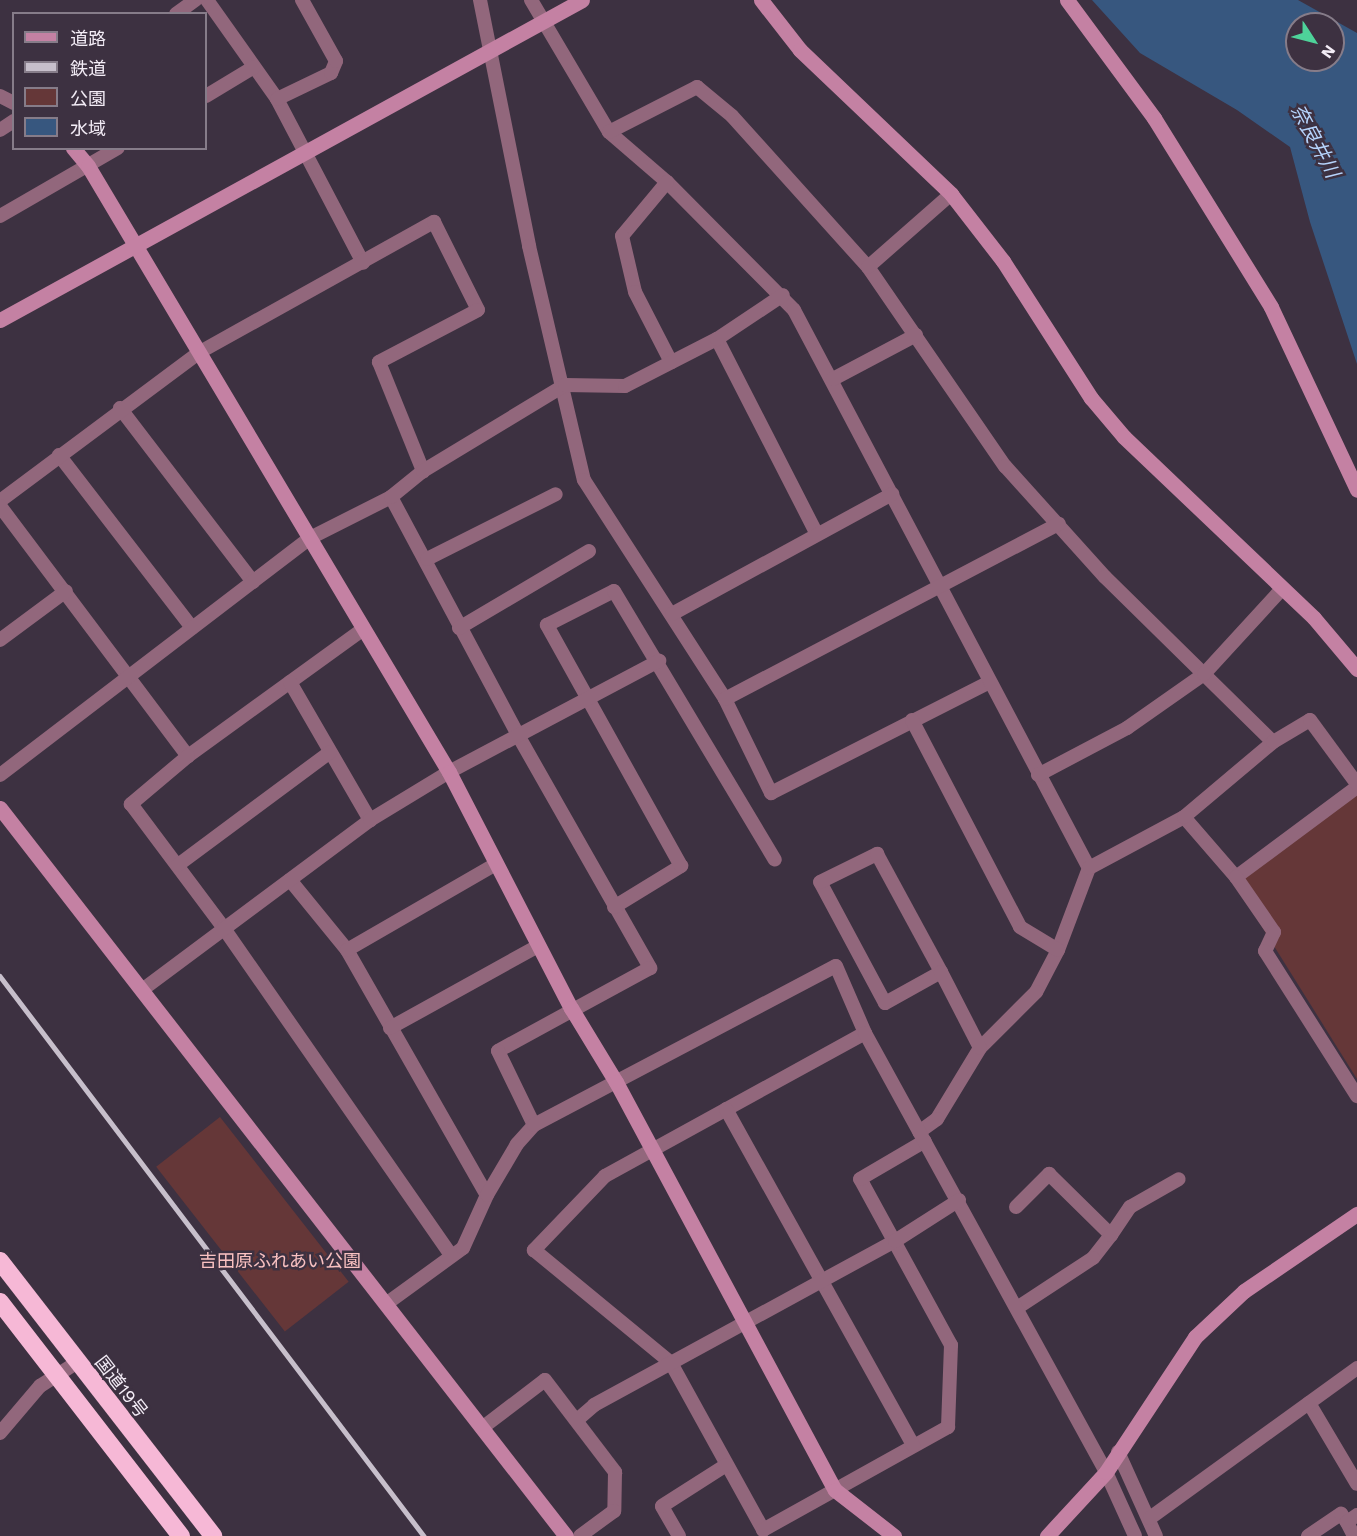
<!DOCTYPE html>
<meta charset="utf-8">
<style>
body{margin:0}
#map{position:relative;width:1357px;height:1536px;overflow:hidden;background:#3d3141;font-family:"Work Sans","Noto Sans JP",sans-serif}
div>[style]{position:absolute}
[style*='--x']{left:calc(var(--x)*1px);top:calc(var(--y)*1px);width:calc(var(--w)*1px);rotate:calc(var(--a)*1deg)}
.green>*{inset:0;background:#653738;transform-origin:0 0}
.water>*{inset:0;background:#37577f}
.street>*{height:14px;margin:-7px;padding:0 7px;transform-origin:7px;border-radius:7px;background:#92677c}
.secondary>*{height:15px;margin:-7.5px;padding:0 7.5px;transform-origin:7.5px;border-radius:7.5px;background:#c481a3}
.highway>*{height:18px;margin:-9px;padding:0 9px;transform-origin:9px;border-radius:9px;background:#f6b8d6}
.rail>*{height:4.5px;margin:-2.25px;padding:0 2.25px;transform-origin:2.25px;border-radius:2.25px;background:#c7bfcb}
span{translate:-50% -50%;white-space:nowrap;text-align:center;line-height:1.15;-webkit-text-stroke:5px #3d3141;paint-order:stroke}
.park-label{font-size:18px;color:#f9c1c1}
.street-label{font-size:18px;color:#f3ecf6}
.water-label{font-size:20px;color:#b6d4fc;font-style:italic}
.legend{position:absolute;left:12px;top:12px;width:195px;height:138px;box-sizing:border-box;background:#3d3141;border:2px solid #867c89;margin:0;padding:8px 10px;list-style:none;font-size:18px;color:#f3ecf6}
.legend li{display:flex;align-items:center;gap:12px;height:30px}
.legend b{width:30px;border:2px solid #867c89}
.north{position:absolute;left:1285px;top:12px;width:60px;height:60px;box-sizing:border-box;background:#3d3141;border:2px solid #867c89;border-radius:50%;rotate:126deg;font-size:16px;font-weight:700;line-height:24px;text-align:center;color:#f3ecf6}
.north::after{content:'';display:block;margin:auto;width:21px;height:27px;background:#4ed39a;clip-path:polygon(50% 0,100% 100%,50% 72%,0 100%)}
</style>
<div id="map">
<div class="green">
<i style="clip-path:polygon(1357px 790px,1357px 1079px,1239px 890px,1241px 880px)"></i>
<i style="left:220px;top:1117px;width:209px;height:81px;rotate:52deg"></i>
</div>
<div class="water">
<i style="clip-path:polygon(evenodd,1092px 0,1298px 0,1357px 33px,1357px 364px,1310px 222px,1290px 147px,1237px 110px,1140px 53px,1092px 0,1297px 24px,1333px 24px,1333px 60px,1297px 60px,1297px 24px)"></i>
</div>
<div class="street">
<i style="--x:207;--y:0;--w:121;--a:54.7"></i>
<i style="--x:277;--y:99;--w:185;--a:62.3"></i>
<i style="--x:480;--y:0;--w:251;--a:78.7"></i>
<i style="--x:529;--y:246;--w:240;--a:76.8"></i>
<i style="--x:584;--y:480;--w:260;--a:57.2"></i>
<i style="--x:725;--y:699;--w:105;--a:63.9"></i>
<i style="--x:771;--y:793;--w:243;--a:-26.9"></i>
<i style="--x:531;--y:0;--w:153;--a:59.4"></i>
<i style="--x:609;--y:132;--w:77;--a:40.8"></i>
<i style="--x:667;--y:182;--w:180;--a:45.2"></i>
<i style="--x:794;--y:310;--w:631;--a:62.14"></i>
<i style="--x:1089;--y:868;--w:88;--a:110.7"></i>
<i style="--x:1058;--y:950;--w:47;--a:117.6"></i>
<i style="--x:1036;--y:992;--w:79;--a:135"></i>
<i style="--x:980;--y:1048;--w:83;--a:121.2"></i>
<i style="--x:937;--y:1119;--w:22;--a:144"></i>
<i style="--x:176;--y:14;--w:24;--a:-36"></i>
<i style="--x:0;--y:96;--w:16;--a:27"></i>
<i style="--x:206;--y:96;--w:56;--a:-31.1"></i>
<i style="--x:277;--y:99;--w:60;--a:-25.7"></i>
<i style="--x:331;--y:73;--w:13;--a:-67"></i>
<i style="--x:336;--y:61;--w:70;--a:-119.1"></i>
<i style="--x:0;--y:130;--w:17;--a:-33"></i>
<i style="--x:609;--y:132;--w:99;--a:-27.1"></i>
<i style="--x:697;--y:87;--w:45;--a:39.6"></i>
<i style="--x:732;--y:116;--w:203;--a:48"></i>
<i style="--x:868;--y:267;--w:242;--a:55.5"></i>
<i style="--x:1005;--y:466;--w:149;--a:48"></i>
<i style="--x:1105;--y:577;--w:235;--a:44.5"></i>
<i style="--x:667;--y:182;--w:70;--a:129.8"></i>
<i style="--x:622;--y:236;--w:57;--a:76.9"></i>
<i style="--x:635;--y:292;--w:79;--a:62.8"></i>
<i style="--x:0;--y:216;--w:136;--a:-30"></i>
<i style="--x:868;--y:267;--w:111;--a:-41.3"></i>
<i style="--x:717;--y:339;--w:219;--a:62.9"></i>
<i style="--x:833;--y:379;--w:94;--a:-27.9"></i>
<i style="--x:120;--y:408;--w:219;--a:52.6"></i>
<i style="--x:59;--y:455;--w:218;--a:52.4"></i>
<i style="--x:391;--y:497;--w:272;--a:61.9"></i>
<i style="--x:519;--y:737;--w:266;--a:60.4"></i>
<i style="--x:650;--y:968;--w:173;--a:151.4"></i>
<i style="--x:498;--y:1051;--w:82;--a:64.1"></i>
<i style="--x:0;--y:501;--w:249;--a:-36.7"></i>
<i style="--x:200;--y:352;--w:268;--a:-29.1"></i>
<i style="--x:434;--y:222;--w:98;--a:63.4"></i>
<i style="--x:478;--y:310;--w:112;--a:152.3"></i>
<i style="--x:379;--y:362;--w:118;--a:68"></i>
<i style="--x:0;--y:506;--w:313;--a:53.1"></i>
<i style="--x:427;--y:559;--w:144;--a:-26.7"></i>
<i style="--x:672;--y:614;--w:251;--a:-28.6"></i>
<i style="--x:459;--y:628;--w:151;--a:-30.6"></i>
<i style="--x:362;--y:630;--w:215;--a:144.1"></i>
<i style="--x:188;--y:756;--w:75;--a:139.9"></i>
<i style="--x:131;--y:804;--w:154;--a:53.2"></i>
<i style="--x:223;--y:927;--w:399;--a:55.2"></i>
<i style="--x:0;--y:640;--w:82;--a:-36.6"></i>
<i style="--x:290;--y:682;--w:160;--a:59.9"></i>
<i style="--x:725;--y:699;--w:377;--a:-27.7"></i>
<i style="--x:912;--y:720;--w:233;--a:62.4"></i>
<i style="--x:1020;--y:927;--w:44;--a:31.2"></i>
<i style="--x:0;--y:775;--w:390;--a:-37.4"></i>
<i style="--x:310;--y:538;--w:91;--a:-26.8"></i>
<i style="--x:391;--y:497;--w:41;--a:-39.1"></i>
<i style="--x:423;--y:471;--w:166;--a:-31.2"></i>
<i style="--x:565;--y:385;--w:60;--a:1"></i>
<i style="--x:625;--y:386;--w:103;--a:-27.1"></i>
<i style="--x:717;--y:339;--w:79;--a:-33.7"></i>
<i style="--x:1038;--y:775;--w:101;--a:-27.8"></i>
<i style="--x:1127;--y:728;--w:94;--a:-35"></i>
<i style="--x:1204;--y:674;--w:115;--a:-47.5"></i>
<i style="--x:1184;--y:817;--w:79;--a:49.1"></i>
<i style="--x:1236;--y:877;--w:151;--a:-36.6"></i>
<i style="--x:178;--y:865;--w:189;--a:-36.6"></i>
<i style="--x:1089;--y:868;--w:108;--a:-28.2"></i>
<i style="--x:1184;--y:817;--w:116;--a:-40.1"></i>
<i style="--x:1273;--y:742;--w:43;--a:-30.7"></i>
<i style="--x:1310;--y:720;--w:79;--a:53.7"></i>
<i style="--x:1236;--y:877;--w:67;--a:55.4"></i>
<i style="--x:1274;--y:932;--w:21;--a:115"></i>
<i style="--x:1265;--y:951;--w:172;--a:57.6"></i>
<i style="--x:290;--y:880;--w:90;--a:50.8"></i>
<i style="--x:347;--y:950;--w:282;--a:60.3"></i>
<i style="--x:614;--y:907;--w:79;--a:-31.5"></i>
<i style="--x:681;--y:866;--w:276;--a:-119.1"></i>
<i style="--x:547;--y:625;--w:75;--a:-26.9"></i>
<i style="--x:614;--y:591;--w:313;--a:59.1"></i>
<i style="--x:347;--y:950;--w:172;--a:-30"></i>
<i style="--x:941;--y:972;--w:64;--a:151"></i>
<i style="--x:885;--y:1003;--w:137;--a:-118.2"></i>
<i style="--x:820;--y:882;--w:64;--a:-26.2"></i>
<i style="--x:877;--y:854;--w:134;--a:61.5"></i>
<i style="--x:941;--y:972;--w:85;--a:62.8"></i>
<i style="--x:142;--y:990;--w:284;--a:-36.7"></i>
<i style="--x:370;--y:820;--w:92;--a:-31.3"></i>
<i style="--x:449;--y:772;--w:238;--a:-27.9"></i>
<i style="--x:390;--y:1028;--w:169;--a:-29"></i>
<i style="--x:865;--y:1033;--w:297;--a:151.2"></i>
<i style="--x:605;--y:1176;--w:103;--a:133.8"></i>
<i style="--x:534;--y:1250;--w:178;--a:39.5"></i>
<i style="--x:671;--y:1363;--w:191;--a:61.1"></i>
<i style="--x:763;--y:1530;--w:212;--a:-29.1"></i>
<i style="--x:948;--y:1427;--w:82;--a:-87.9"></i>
<i style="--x:951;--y:1345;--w:189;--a:-118.7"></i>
<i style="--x:860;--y:1179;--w:75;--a:-30.3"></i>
<i style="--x:726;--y:1109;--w:385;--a:60.9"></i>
<i style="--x:1016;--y:1207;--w:47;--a:-45"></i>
<i style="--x:1049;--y:1174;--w:87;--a:44.5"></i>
<i style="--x:1111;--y:1235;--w:29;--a:128"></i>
<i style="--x:1093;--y:1258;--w:91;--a:146.7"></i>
<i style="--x:1111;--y:1235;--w:34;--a:-56"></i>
<i style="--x:1130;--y:1207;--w:56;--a:-29.7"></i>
<i style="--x:386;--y:1304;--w:95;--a:-36"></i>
<i style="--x:463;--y:1248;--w:58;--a:-65.6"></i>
<i style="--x:487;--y:1195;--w:59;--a:-59.5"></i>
<i style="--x:517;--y:1144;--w:25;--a:-48"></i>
<i style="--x:534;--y:1125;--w:341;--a:-27.8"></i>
<i style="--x:836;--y:966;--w:73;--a:66.6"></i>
<i style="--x:865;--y:1033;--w:501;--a:61.23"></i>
<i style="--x:1106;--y:1472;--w:70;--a:65.6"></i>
<i style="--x:1309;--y:1403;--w:94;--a:59.3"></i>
<i style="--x:577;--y:1420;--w:23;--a:-41"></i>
<i style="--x:594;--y:1405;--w:343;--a:-28.6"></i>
<i style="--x:895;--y:1241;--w:76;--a:-32.6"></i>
<i style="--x:482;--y:1428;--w:79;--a:-37.3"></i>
<i style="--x:545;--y:1380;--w:116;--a:52.7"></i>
<i style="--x:615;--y:1472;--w:39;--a:91"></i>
<i style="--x:614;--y:1511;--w:42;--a:143.7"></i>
<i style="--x:0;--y:1433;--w:62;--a:-49.6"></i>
<i style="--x:40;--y:1386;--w:43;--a:-32.6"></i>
<i style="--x:1118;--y:1452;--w:92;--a:65.7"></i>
<i style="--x:1150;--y:1518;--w:256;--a:-35.9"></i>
<i style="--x:679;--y:1536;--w:34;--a:-120"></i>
<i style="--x:662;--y:1506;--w:76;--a:-32.6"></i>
<i style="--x:1308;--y:1536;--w:40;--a:-34"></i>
<i style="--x:1341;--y:1514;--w:10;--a:53"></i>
<i style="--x:1354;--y:1536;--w:16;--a:-117"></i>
<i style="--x:1347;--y:1522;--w:12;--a:-35"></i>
</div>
<div class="secondary">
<i style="--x:761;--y:0;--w:63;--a:52"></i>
<i style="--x:800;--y:50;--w:209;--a:43.6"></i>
<i style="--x:951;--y:194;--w:85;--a:52.2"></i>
<i style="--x:1003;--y:261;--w:163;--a:57.3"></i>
<i style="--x:1091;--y:398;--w:51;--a:49.8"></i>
<i style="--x:1124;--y:437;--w:262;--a:43.6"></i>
<i style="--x:1314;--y:618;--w:67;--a:49.9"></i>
<i style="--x:1067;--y:0;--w:147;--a:53.6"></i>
<i style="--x:1154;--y:118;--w:222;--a:58.2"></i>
<i style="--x:1271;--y:307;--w:202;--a:64.8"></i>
<i style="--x:73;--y:148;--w:23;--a:50"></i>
<i style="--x:88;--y:166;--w:705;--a:59.22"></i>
<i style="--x:449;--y:772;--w:266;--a:62.7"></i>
<i style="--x:571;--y:1008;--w:87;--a:58.7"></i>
<i style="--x:616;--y:1082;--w:463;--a:61.8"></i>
<i style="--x:835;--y:1490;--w:75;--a:37.9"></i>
<i style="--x:0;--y:320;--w:664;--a:-28.8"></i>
<i style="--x:0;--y:808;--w:922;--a:52.14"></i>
<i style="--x:1047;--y:1536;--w:87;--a:-47.3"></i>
<i style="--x:1106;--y:1472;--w:162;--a:-56.6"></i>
<i style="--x:1195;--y:1337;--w:67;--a:-43.2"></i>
<i style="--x:1244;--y:1291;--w:137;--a:-34.3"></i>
</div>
<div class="highway">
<i style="--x:0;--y:1261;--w:348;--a:52.2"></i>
<i style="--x:0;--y:1302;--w:296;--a:52.3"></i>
</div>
<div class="rail">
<i style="--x:0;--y:976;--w:702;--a:52.87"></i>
</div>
<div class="park-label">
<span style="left:280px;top:1261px">吉田原ふれあい公園</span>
</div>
<div class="street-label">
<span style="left:121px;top:1387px;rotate:52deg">国道19号</span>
</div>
<div class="water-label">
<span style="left:1315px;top:141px;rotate:62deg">奈良井川</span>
</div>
<ul class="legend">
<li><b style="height:8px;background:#c481a3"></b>道路</li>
<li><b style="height:8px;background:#c7bfcb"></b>鉄道</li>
<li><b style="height:16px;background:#653738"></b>公園</li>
<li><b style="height:16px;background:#37577f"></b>水域</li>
</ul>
<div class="north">N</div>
</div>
